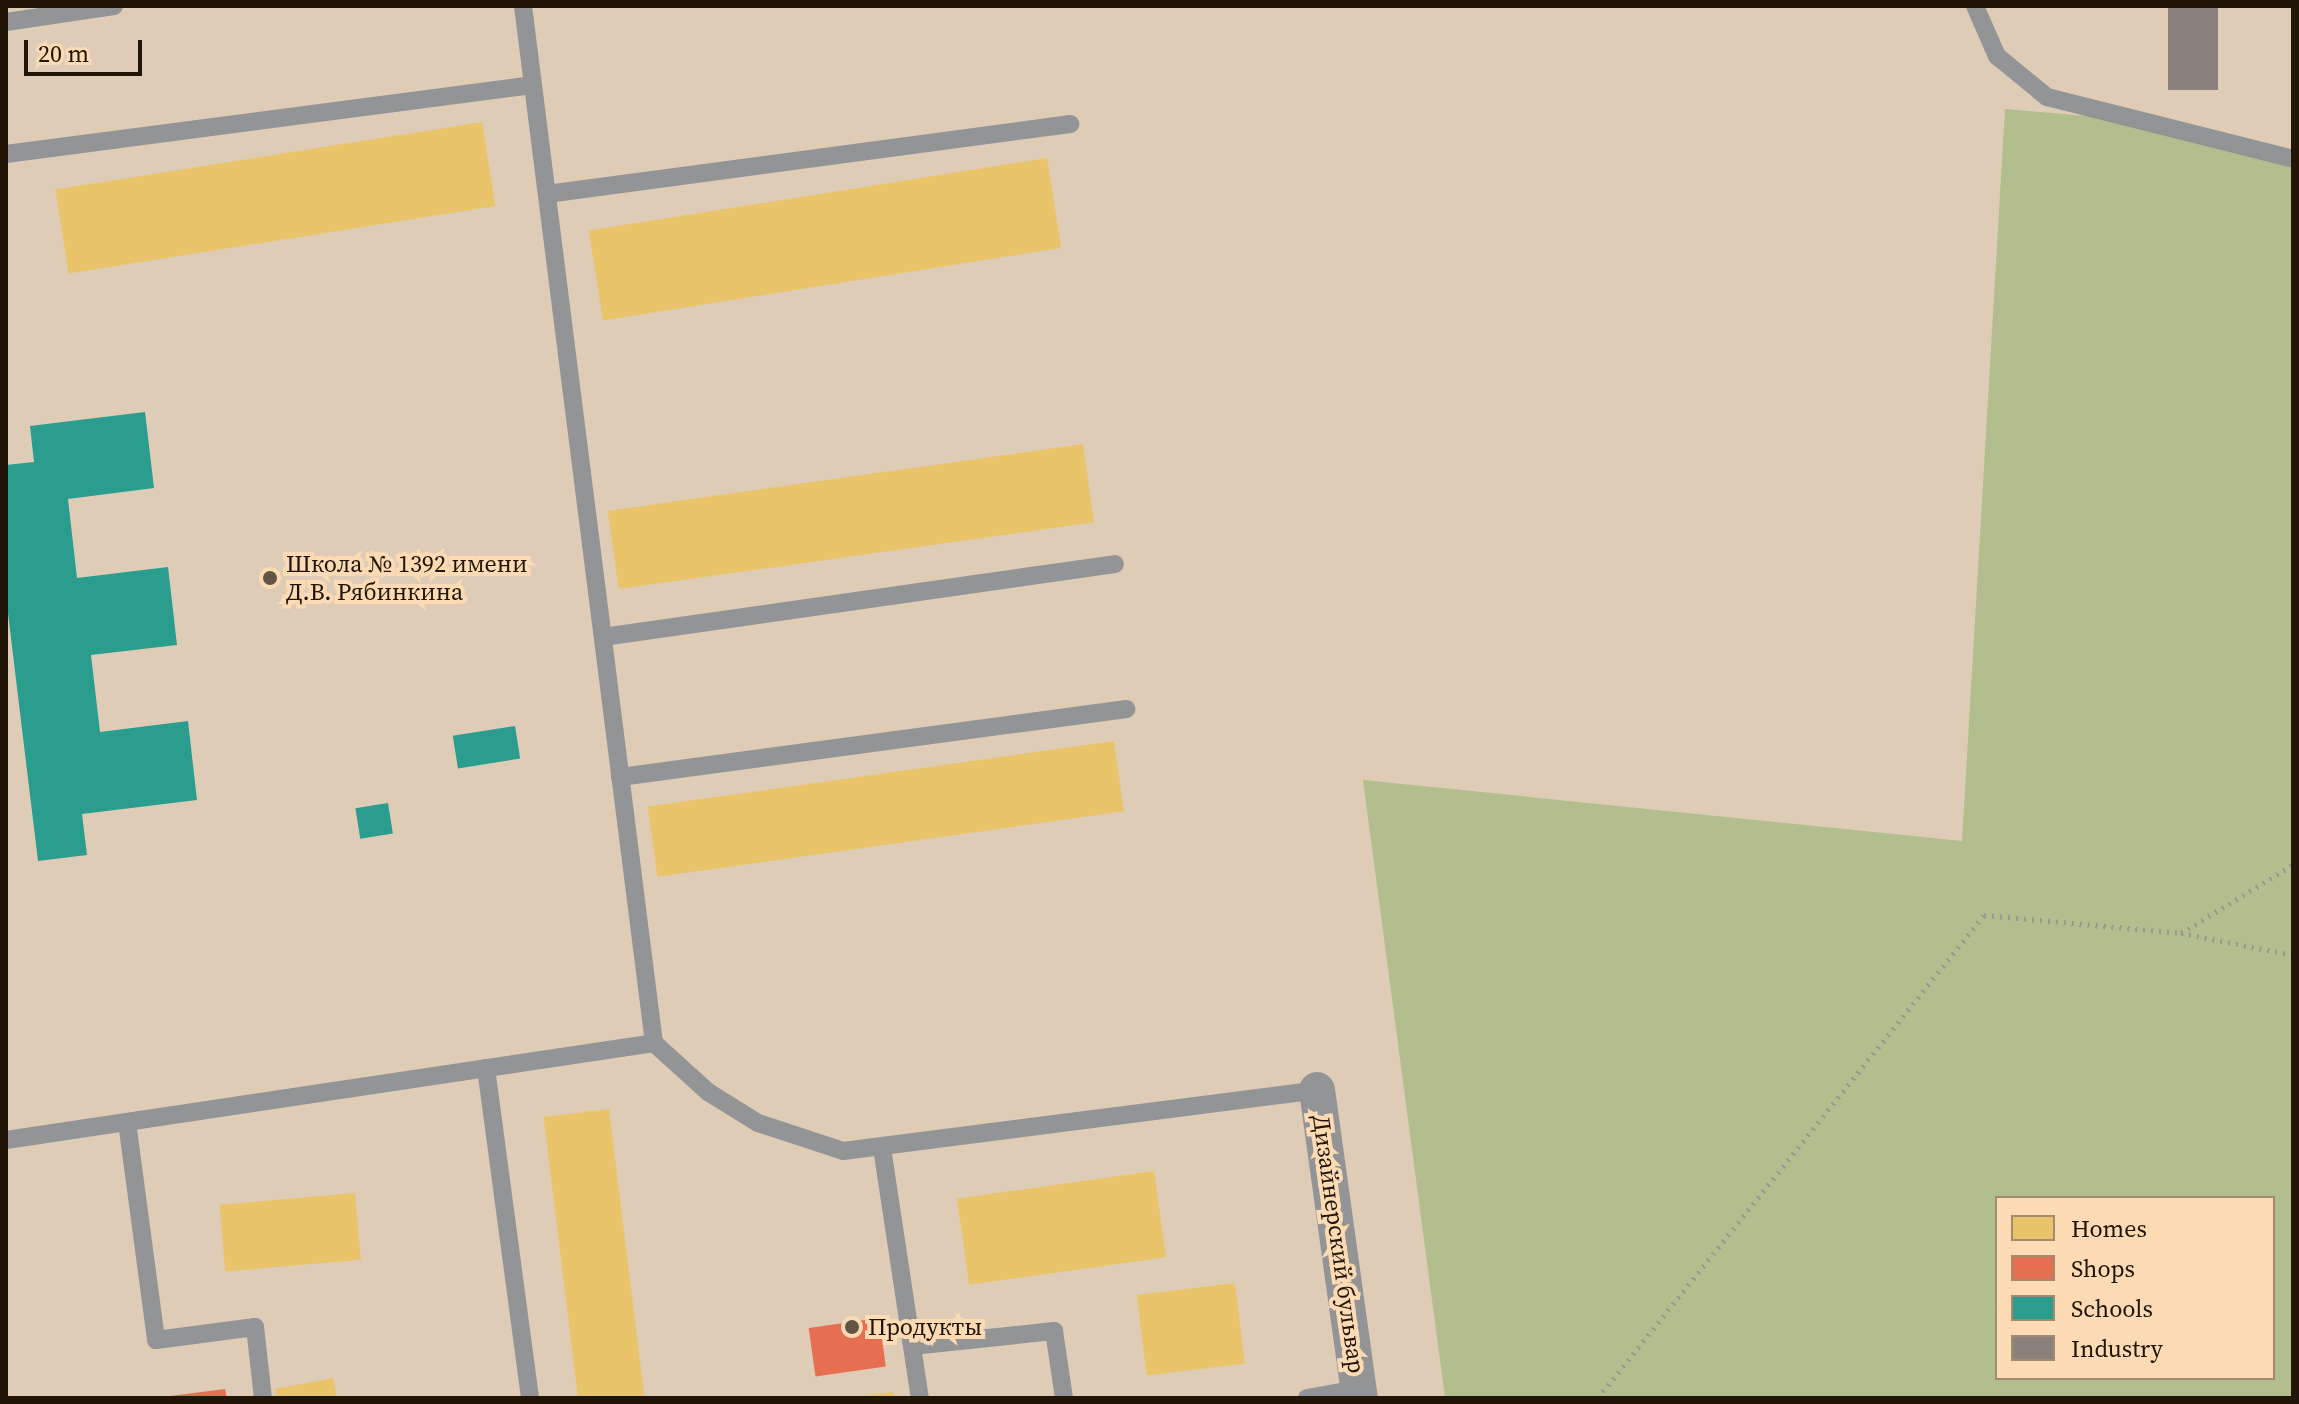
<!DOCTYPE html>
<meta charset="utf-8">
<style>
body{margin:0}
#map{position:relative;width:2299px;height:1404px;overflow:hidden;background:#deccb7;font-family:"Source Serif 4",serif}
div>[style]{position:absolute}
[style*='--x']{left:calc(var(--x)*1px);top:calc(var(--y)*1px);width:calc(var(--w)*1px);rotate:calc(var(--a)*1deg)}
.green>*{inset:0;background:#b2be8d}
.homes>*{inset:0;background:#e9c46a;transform-origin:0 0}
.shops>*{inset:0;background:#e76f51;transform-origin:0 0}
.schools>*{inset:0;background:#2a9d8f;transform-origin:0 0}
.industry>*{inset:0;background:#8a817c;transform-origin:0 0}
.path>*{height:5px;margin-top:-2.5px;transform-origin:0;background:repeating-linear-gradient(90deg,#9d9790 0 2px,transparent 0 8px)}
.lane>*{height:18px;margin:-9px;padding:0 9px;transform-origin:9px;border-radius:9px;background:#929495}
.street>*{height:36px;margin:-18px;padding:0 18px;transform-origin:18px;border-radius:18px;background:#929495}
.dots>*{width:22px;height:22px;translate:-50% -50%;box-sizing:border-box;border:4px solid #fbdab4;border-radius:50%}
span{translate:-50% -50%;white-space:nowrap;text-align:center;line-height:1.15;-webkit-text-stroke:8px #fbdab4;paint-order:stroke}
.poi-label{font-size:24px;color:#201507}
.left{translate:0 -50%;text-align:left}
.street-label{font-size:24px;color:#201507}
.frame{position:absolute;inset:0;border:8px solid #201507;pointer-events:none}
.legend{position:absolute;left:1995px;top:1196px;width:280px;height:184px;box-sizing:border-box;background:#fbdab4;border:2px solid #a38b6f;margin:0;padding:10px 14px;list-style:none;font-size:24px;color:#201507}
.legend li{display:flex;align-items:center;gap:16px;height:40px}
.legend b{width:40px;border:2px solid #a38b6f}
.scale{position:absolute;left:24px;top:40px;width:118px;height:36px;box-sizing:border-box;border:4px solid #201507;border-top:0;padding-left:10px;font-size:24px;line-height:28px;white-space:nowrap;color:#201507;-webkit-text-stroke:6px #fbdab4;paint-order:stroke}
</style>
<div id="map">
<div class="green">
<i style="clip-path:polygon(evenodd,2005px 109px,2099px 117px,2293px 159px,2293px 1398px,1445px 1398px,1363px 780px,1962px 841px,2005px 109px,1997px 1198px,2273px 1198px,2273px 1378px,1997px 1378px,1997px 1198px)"></i>
</div>
<div class="homes">
<i style="left:482px;top:122px;width:85px;height:432px;rotate:81deg"></i>
<i style="left:1047px;top:158px;width:91px;height:464px;rotate:81deg"></i>
<i style="left:1083px;top:444px;width:79px;height:480px;rotate:82deg"></i>
<i style="left:1114px;top:741px;width:71px;height:471px;rotate:82deg"></i>
<i style="left:609px;top:1109px;width:291px;height:66px;rotate:83deg"></i>
<i style="left:1154px;top:1171px;width:87px;height:199px;rotate:82deg"></i>
<i style="left:355px;top:1193px;width:67px;height:136px;rotate:85deg"></i>
<i style="left:1235px;top:1283px;width:81px;height:99px;rotate:83deg"></i>
<i style="clip-path:polygon(333px 1378px,337px 1398px,277px 1398px,275px 1389px)"></i>
<i style="clip-path:polygon(893px 1392px,894px 1398px,863px 1398px,863px 1396px)"></i>
</div>
<div class="shops">
<i style="left:879px;top:1318px;width:49px;height:71px;rotate:82deg"></i>
<i style="clip-path:polygon(225px 1389px,227px 1398px,170px 1398px,170px 1396px)"></i>
</div>
<div class="schools">
<i style="clip-path:polygon(145px 412px,154px 488px,68px 499px,77px 578px,168px 567px,177px 645px,91px 655px,100px 732px,188px 721px,197px 800px,82px 814px,87px 855px,38px 861px,6px 597px,6px 465px,34px 462px,30px 426px)"></i>
<i style="left:515px;top:726px;width:33px;height:63px;rotate:81deg"></i>
<i style="left:388px;top:803px;width:31px;height:33px;rotate:81deg"></i>
</div>
<div class="industry">
<i style="left:2168px;top:6px;width:50px;height:84px"></i>
</div>
<div class="path">
<i style="--x:2181;--y:933;--w:131;--a:-31.3"></i>
<i style="--x:1598;--y:1398;--w:618;--a:-51.37"></i>
<i style="--x:1984;--y:915;--w:198;--a:5.2"></i>
<i style="--x:2181;--y:933;--w:114;--a:11.1"></i>
</div>
<div class="lane">
<i style="--x:523;--y:6;--w:1045;--a:82.8"></i>
<i style="--x:1975;--y:6;--w:55;--a:66.3"></i>
<i style="--x:1997;--y:56;--w:65;--a:39.4"></i>
<i style="--x:2047;--y:97;--w:254;--a:14.1"></i>
<i style="--x:6;--y:22;--w:109;--a:-8.4"></i>
<i style="--x:6;--y:154;--w:531;--a:-7.46"></i>
<i style="--x:547;--y:194;--w:528;--a:-7.62"></i>
<i style="--x:603;--y:637;--w:517;--a:-8.11"></i>
<i style="--x:620;--y:777;--w:511;--a:-7.65"></i>
<i style="--x:486;--y:1068;--w:333;--a:82.4"></i>
<i style="--x:127;--y:1122;--w:220;--a:82.4"></i>
<i style="--x:156;--y:1340;--w:100;--a:-7.5"></i>
<i style="--x:255;--y:1327;--w:71;--a:83.6"></i>
<i style="--x:6;--y:1140;--w:655;--a:-8.51"></i>
<i style="--x:654;--y:1043;--w:73;--a:42.2"></i>
<i style="--x:708;--y:1092;--w:59;--a:31.8"></i>
<i style="--x:758;--y:1123;--w:89;--a:18.2"></i>
<i style="--x:843;--y:1151;--w:478;--a:-7.3"></i>
<i style="--x:882;--y:1148;--w:253;--a:81.4"></i>
<i style="--x:912;--y:1346;--w:143;--a:-6"></i>
<i style="--x:1054;--y:1331;--w:68;--a:81.5"></i>
<i style="--x:1307;--y:1398;--w:52;--a:-10"></i>
</div>
<div class="street">
<i style="--x:1317;--y:1090;--w:311;--a:82.1"></i>
</div>
<div class="dots">
<i style="left:270px;top:578px;background:#625545"></i>
<i style="left:852px;top:1327px;background:#625545"></i>
</div>
<div class="poi-label">
<span class="left" style="left:286px;top:578px">Школа № 1392 имени<br>Д.В. Рябинкина</span>
<span class="left" style="left:868px;top:1327px">Продукты</span>
</div>
<div class="street-label">
<span style="left:1339px;top:1244px;rotate:82deg">Дизайнерский бульвар</span>
</div>
<div class="frame"></div>
<ul class="legend">
<li><b style="height:22px;background:#e9c46a"></b>Homes</li>
<li><b style="height:22px;background:#e76f51"></b>Shops</li>
<li><b style="height:22px;background:#2a9d8f"></b>Schools</li>
<li><b style="height:22px;background:#8a817c"></b>Industry</li>
</ul>
<div class="scale">20 m</div>
</div>
